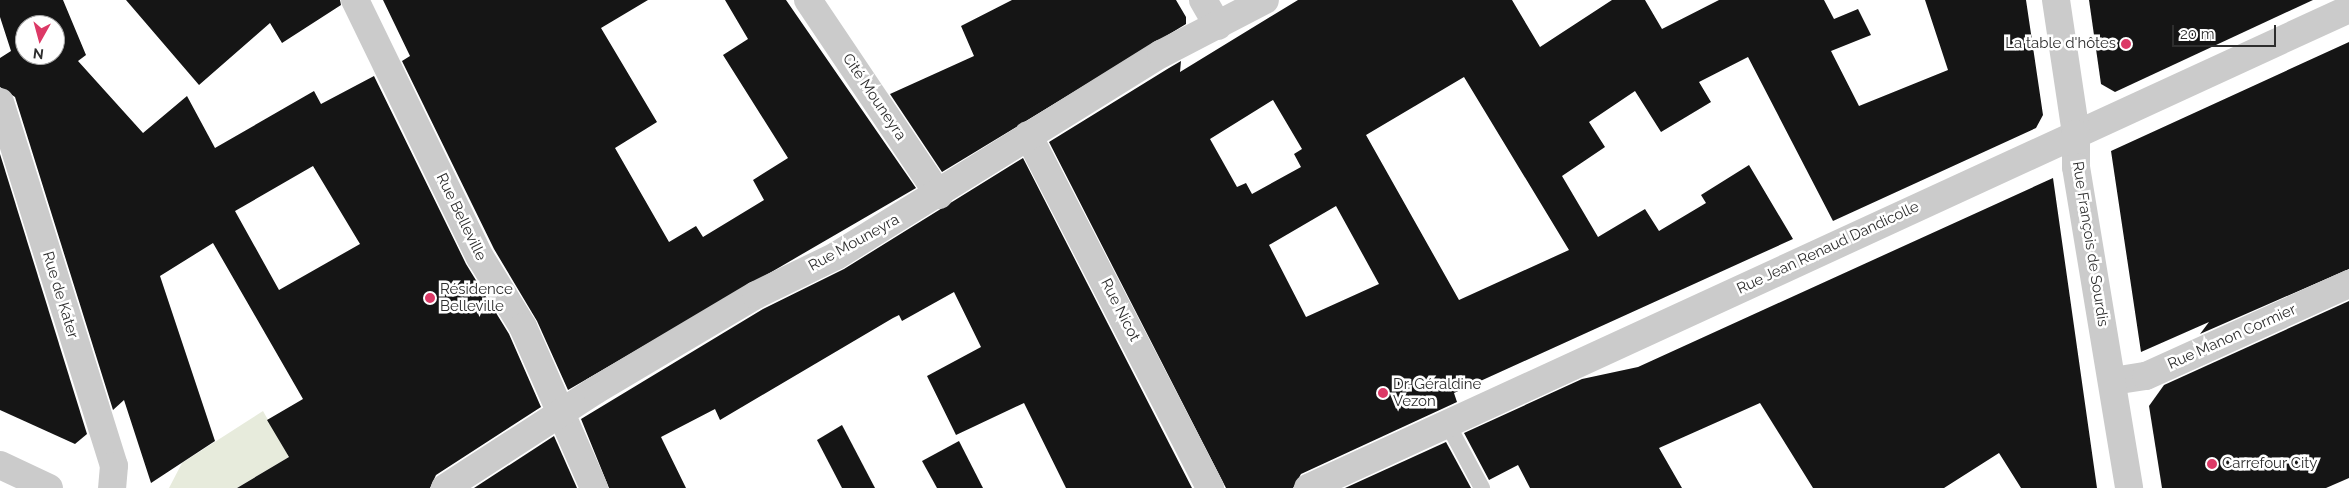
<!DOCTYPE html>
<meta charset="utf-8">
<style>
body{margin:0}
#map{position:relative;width:2349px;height:488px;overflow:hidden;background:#fff;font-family:Raleway,sans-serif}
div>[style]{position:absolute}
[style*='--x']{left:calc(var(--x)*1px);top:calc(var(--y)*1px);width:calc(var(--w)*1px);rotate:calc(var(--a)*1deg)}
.green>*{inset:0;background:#e7ebdc}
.building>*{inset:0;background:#151515}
.service>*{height:16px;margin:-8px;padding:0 8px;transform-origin:8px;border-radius:8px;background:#cbcbcb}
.minor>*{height:28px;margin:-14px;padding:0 14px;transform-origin:14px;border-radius:14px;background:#cbcbcb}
.tertiary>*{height:28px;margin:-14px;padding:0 14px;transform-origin:14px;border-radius:14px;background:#cbcbcb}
.dots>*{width:14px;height:14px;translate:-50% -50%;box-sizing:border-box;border:2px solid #fff;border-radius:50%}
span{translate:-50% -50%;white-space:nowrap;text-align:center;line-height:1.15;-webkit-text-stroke:5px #fff;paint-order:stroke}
.poi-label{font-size:15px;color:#2e2e2e}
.right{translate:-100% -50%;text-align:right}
.left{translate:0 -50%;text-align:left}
.street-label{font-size:15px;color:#2e2e2e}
.north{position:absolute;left:15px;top:15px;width:50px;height:50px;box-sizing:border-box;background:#fff;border:1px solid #ababab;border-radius:50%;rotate:187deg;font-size:14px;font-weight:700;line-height:20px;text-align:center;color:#2e2e2e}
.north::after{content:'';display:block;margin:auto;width:18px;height:22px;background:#dc3966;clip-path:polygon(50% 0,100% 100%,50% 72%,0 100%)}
.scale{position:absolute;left:2172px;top:25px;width:104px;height:22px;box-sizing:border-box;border:2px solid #2e2e2e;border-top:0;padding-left:6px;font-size:15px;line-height:18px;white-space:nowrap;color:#2e2e2e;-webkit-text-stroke:4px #fff;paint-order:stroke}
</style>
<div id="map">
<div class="green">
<i style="clip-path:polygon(263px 411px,289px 457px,237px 488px,169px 488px,182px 463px)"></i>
</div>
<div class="building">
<i style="clip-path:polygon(evenodd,0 0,63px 0,86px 55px,78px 61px,143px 133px,187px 96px,215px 148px,314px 91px,321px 104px,374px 76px,466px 264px,509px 334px,541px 407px,436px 475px,430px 488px,237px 488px,289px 457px,267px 420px,303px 399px,213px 243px,160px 276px,215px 441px,151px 483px,124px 400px,113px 410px,15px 97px,0 87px,0 58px,11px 51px,0 17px,0 0,25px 25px,55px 25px,55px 55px,25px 55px,25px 25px,0 0,313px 166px,360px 244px,279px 290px,235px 211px,313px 166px)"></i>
<i style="clip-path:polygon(126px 0,340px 0,341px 5px,282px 43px,270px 23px,199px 85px)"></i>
<i style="clip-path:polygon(383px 0,648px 0,601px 28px,657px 122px,615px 148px,669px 242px,696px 226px,703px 237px,764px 200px,753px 180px,788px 158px,723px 55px,748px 39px,725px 0,786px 0,916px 188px,568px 390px,537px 321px,494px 249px,402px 61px,410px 56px)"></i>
<i style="clip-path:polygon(1012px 0,1176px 0,1186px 17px,1186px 24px,942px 172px,890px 94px,974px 56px,961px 26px)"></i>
<i style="clip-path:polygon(evenodd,1298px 0,1512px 0,1540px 47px,1612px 0,1645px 0,1662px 29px,1719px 0,1824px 0,1834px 19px,1858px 9px,1871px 35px,1831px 51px,1859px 106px,1948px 70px,1925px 0,2026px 0,2043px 115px,2036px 128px,1833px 221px,1748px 57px,1699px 82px,1711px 102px,1661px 132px,1635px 91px,1589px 122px,1605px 147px,1562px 176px,1598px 237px,1645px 209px,1659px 231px,1706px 203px,1701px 195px,1749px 165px,1793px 239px,1454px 393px,1457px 402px,1301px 474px,1293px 488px,1226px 488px,1049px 142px,1169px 68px,1181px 61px,1180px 72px,1298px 0,1464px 77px,1569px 250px,1459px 300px,1366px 135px,1464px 77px,1298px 0,1273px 100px,1302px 149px,1294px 154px,1301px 167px,1252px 194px,1246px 183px,1237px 187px,1210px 139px,1273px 100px,1298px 0,1336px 206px,1379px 284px,1306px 317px,1269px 245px,1336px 206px)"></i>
<i style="clip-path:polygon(2089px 0,2313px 0,2115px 92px,2101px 84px)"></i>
<i style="clip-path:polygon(2349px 42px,2349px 269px,2200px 334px,2209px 322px,2141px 352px,2111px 151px)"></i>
<i style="clip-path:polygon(0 154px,87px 434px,75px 444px,0 410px)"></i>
<i style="clip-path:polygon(1023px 158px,1192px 488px,1066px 488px,1024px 403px,956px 435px,927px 376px,981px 347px,954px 292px,902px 321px,899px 315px,893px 318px,720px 420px,715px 409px,661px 437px,686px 488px,609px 488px,581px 419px,763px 309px,844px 269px)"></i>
<i style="clip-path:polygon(2053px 178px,2097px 488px,2021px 488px,1999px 453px,1944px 488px,1813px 488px,1760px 403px,1659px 448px,1682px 488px,1530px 488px,1518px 465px,1489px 480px,1464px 433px,1582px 379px,1638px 367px)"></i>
<i style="clip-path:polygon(2349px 301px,2349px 478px,2326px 488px,2162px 488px,2149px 406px,2164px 385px)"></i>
<i style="clip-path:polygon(842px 425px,875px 488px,842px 488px,817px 440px)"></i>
<i style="clip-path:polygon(554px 436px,577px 488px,474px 488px)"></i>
<i style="clip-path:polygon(959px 441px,983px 488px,937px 488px,922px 461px)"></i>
<i style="clip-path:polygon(1446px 442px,1471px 488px,1345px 488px)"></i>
</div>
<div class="service">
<i style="--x:1447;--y:423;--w:74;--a:61.7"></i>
</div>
<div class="minor">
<i style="--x:355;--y:0;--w:286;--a:64.1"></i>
<i style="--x:480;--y:257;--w:82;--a:58.4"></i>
<i style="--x:523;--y:327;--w:176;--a:66.2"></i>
<i style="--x:808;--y:0;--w:235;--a:56.1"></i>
<i style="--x:1203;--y:0;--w:30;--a:60"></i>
<i style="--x:0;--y:102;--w:381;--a:72.6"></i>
<i style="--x:114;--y:466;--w:22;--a:95"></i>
<i style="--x:1028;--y:135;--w:397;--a:62.7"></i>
<i style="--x:2113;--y:381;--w:33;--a:-9"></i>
<i style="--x:2146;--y:376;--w:223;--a:-24.4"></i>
<i style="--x:445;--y:488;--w:180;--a:-33"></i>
<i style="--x:596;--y:390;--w:186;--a:-30.7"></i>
<i style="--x:756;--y:295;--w:89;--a:-26"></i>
<i style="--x:836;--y:256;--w:383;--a:-31.9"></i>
<i style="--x:1161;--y:54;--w:117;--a:-27.4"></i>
<i style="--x:1308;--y:488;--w:1146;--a:-24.71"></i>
</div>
<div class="tertiary">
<i style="--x:2056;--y:0;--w:135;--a:81.5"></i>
<i style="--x:2076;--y:134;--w:33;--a:90"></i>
<i style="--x:2076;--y:167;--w:325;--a:80.6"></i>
<i style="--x:0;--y:465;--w:54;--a:25.1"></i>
</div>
<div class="dots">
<i style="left:2126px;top:44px;background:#dc3966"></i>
<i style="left:430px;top:298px;background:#dc3966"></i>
<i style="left:1383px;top:393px;background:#dc3966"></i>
<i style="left:2212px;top:464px;background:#dc3966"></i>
</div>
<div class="poi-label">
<span class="right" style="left:2116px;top:44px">La table d'hôtes</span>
<span class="left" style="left:440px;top:298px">Résidence<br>Belleville</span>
<span class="left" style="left:1393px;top:393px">Dr. Géraldine<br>Vezon</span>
<span class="left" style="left:2222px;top:464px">Carrefour City</span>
</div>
<div class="street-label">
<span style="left:874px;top:97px;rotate:56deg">Cité Mouneyra</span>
<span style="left:461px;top:217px;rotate:64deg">Rue Belleville</span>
<span style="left:854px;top:243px;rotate:-29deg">Rue Mouneyra</span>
<span style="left:2090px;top:244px;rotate:81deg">Rue François de Sourdis</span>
<span style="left:1828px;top:248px;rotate:-25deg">Rue Jean Renaud Dandicolle</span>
<span style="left:60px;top:295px;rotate:73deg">Rue de Kater</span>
<span style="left:1120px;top:310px;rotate:63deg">Rue Nicot</span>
<span style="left:2232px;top:337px;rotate:-24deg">Rue Manon Cormier</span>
</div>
<div class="north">N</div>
<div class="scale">20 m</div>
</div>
